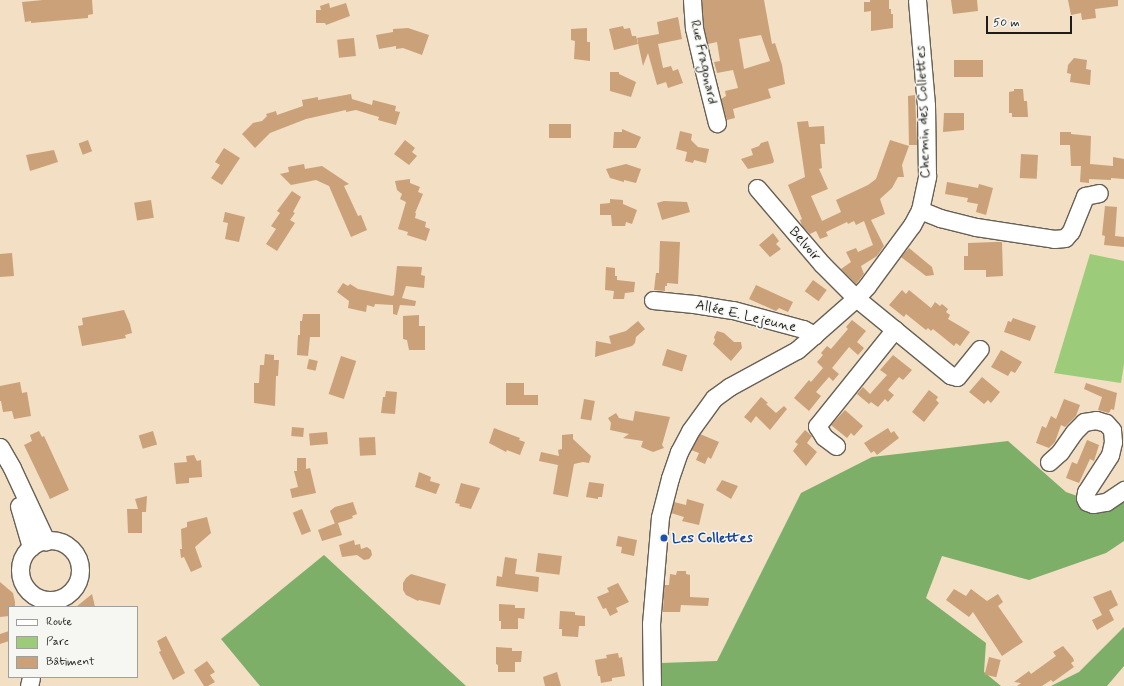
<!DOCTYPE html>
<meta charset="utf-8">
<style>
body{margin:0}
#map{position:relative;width:1124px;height:686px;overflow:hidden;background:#f3dfc3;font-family:Mynerve,sans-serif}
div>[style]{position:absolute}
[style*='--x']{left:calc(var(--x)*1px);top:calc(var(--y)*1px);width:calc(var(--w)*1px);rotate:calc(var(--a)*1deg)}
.green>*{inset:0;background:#9ccb79}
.forest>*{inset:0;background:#7daf69}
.building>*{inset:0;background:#caa179;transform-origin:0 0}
.roads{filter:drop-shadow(1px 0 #676056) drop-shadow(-1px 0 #676056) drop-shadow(0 1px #676056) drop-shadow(0 -1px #676056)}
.minor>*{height:17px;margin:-8.5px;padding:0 8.5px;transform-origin:8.5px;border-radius:8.5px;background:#fff}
.minor>.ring{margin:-8.5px;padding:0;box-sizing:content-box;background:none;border:17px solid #fff;border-radius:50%}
.dots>*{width:11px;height:11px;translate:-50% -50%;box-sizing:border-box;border:2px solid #f6f6f2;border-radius:50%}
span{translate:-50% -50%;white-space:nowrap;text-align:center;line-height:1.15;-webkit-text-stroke:3px #f6f6f2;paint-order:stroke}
.street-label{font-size:14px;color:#1c1c1c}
.transit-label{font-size:14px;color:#164399;font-weight:700}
.left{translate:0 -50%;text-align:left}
.legend{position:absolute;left:8px;top:606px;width:130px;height:72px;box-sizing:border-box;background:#f6f6f2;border:1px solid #9f9f9c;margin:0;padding:5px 7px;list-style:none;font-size:12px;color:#1c1c1c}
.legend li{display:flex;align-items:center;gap:8px;height:20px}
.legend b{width:20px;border:1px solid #9f9f9c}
.scale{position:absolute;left:986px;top:16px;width:86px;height:18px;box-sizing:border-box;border:2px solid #1c1c1c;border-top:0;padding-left:5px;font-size:12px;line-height:14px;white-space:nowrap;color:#1c1c1c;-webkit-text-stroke:3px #f6f6f2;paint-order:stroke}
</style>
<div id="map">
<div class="green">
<i style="clip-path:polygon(1090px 254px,1124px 261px,1124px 364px,1121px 383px,1054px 373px)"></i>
</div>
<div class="forest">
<i style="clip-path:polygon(1008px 441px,1066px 492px,1108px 507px,1124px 499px,1124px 541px,1106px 553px,1029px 580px,942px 556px,926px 598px,986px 643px,984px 672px,1001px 686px,662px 686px,661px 663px,717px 661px,801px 493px,872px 457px)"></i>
<i style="clip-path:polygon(324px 555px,466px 686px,260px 686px,221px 639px)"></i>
<i style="clip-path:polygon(1124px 627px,1124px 666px,1107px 686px,1051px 686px,1079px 672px)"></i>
</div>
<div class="building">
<i style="clip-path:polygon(43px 0,92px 0,93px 14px,88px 15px,88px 18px,31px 23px,31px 21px,25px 22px,22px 2px)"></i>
<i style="clip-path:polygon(evenodd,702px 0,764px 0,772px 44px,775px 43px,782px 65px,785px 84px,768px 89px,771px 98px,733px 109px,735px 118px,727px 120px,721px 99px,726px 96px,725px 91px,738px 88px,733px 70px,717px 73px,714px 62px,720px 61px,717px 42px,708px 44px,704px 27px,702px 0,761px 35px,770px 61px,744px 69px,739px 39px,761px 35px)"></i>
<i style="clip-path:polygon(870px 0,889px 0,889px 9px,891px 9px,891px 14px,893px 14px,893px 28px,871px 31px,871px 11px,864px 12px,864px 2px,870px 2px)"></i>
<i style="clip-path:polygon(951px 0,977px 0,978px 11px,953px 14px)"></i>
<i style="clip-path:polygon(1068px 0,1118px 0,1118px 6px,1095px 9px,1096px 18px,1082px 20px,1081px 13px,1071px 15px)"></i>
<i style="clip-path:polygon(329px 3px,330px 8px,346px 3px,350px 16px,326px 25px,325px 23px,316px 23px,316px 10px,321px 10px,320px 6px)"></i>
<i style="clip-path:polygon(678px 17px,682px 39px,658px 44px,663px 68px,671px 66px,673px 71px,678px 69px,683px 83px,668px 88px,666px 82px,657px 85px,648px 53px,643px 66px,637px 38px,659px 34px,657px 22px)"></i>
<i style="clip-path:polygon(623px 26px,624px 29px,630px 28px,632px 36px,636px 36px,638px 44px,614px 50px,609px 29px)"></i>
<i style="clip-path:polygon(408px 28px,429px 35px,422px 55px,403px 48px,396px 49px,396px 46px,379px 49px,376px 35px,393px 32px,393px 29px)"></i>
<i style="clip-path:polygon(587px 28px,587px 42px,590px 42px,590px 61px,574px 59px,575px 41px,571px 40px,571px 29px)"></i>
<i style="left:354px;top:38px;width:18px;height:17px;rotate:84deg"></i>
<i style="clip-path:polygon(1074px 58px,1087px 60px,1086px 69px,1091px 70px,1090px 85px,1070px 82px,1071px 74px,1067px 73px,1068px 65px)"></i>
<i style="left:954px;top:60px;width:29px;height:17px"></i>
<i style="clip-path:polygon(610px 72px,619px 72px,619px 74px,636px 82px,631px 97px,610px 91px)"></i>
<i style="clip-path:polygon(1014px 89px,1023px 89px,1024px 101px,1027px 101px,1028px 117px,1012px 117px,1012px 113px,1009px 113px,1009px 92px,1014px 91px)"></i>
<i style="clip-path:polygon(351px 94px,352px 99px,372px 105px,373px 100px,396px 106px,395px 111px,400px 112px,396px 125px,378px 120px,379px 117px,369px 114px,356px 110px,346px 112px,346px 110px,306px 119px,270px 133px,255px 148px,242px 134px,253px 123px,262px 121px,267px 116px,266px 114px,276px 111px,277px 115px,303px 106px,302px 100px,318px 97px,318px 100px)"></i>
<i style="clip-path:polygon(915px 95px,917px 145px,909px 145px,908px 96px)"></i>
<i style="clip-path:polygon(944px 113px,964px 113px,964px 130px,943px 132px)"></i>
<i style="clip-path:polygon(808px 121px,809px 127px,824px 126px,825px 144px,820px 144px,822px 168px,819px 169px,828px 189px,811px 196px,822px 221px,841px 212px,836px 200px,868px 185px,876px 179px,890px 140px,909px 146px,902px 165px,904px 177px,898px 177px,892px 188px,880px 199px,885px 214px,871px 220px,884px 246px,877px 256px,861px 266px,864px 274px,856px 284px,841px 269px,851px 262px,846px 252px,856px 248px,858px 252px,873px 245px,864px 221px,856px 225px,854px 221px,848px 224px,847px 222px,826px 232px,828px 236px,820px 239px,816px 231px,810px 234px,802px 226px,800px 220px,802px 219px,788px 185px,805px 177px,797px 122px)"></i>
<i style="left:549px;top:124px;width:22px;height:14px"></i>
<i style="clip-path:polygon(622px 129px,641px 137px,636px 148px,613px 148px,614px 132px,622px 132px)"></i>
<i style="clip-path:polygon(680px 131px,692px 134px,691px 140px,698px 147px,709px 149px,706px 163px,694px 160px,693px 163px,685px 161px,687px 152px,676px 149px)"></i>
<i style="clip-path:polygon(1060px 132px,1071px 132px,1071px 134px,1091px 136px,1090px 164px,1113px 166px,1113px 157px,1124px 159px,1124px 179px,1111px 178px,1111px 180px,1089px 179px,1089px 183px,1080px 182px,1081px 166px,1071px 166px,1070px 145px,1060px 145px)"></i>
<i style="left:88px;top:140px;width:12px;height:10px;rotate:70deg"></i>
<i style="clip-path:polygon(405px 140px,415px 148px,412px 152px,417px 156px,409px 165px,394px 154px)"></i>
<i style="clip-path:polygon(768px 141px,774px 161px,773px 163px,748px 169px,741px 159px,753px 155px,751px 149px,759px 146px,761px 143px)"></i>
<i style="clip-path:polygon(224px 148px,240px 158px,222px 185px,211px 178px,220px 165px,215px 162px)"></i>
<i style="clip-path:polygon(54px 150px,58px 162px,30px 171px,26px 155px)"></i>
<i style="left:1021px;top:154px;width:17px;height:24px;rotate:3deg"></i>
<i style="clip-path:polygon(304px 164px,305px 169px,322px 166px,349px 184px,344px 186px,358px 216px,361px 215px,367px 230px,351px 237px,329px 186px,316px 180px,291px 185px,280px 174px,289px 172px,288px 167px)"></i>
<i style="clip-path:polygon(626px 164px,641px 169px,636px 183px,624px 180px,624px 182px,610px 178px,606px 169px)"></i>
<i style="clip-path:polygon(410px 179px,410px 183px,420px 187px,418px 192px,423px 194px,415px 213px,416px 213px,415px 218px,426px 222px,425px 227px,430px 229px,426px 241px,407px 235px,408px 232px,398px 229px,406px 202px,400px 199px,402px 194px,397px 190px,395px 181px)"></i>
<i style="clip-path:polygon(947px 182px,978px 188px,979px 184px,993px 188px,986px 215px,976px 212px,978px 204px,967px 202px,968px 198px,945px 194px)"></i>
<i style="clip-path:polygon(292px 191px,301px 197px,293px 212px,295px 213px,290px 220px,295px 223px,277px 251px,266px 244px,276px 229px,271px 226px,280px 213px,277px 211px)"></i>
<i style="clip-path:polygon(610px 199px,623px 200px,623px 204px,637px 210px,632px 224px,626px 222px,625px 226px,612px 226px,611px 215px,600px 215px,600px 204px,610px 203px)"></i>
<i style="left:151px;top:200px;width:18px;height:17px;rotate:81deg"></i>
<i style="clip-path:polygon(664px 201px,687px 202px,690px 212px,662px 220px,657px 203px)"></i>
<i style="clip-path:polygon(1105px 206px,1117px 207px,1115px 236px,1124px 237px,1124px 247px,1104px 245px,1105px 236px,1102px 235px)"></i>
<i style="clip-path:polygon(225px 212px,245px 217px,239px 242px,225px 239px,228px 223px,223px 222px)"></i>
<i style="clip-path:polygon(773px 233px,779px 241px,776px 244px,781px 249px,770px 257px,759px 245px)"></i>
<i style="clip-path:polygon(660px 241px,680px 242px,678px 284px,667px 283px,667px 286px,665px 286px,665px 291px,654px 290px,656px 273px,659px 273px)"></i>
<i style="clip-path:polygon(995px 242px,1002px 242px,1003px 276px,986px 277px,986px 270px,964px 270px,964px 256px,968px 256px,968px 243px)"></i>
<i style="clip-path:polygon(909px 248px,932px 267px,934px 275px,926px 276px,901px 257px)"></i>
<i style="clip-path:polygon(12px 253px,14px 276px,0 277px,0 254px)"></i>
<i style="clip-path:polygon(397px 266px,422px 267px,421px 275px,425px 276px,424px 288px,406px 286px,402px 298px,416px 301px,415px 306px,400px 305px,397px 315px,393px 314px,393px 305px,375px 304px,374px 307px,367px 305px,366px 312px,348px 308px,349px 301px,337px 292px,343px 283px,348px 286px,350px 284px,358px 289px,392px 296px,394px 295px)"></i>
<i style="clip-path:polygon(606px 267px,615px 268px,615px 276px,617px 276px,617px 280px,635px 282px,634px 292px,625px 293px,624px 299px,613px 299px,614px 291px,605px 290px)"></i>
<i style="left:813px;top:280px;width:17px;height:14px;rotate:36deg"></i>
<i style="clip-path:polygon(756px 285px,793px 302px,788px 312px,779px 308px,776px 311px,749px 299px)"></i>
<i style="clip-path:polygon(902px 290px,906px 294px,909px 290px,931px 308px,935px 302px,940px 306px,942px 304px,948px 309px,946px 312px,950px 315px,948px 319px,970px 332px,960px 346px,956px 343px,954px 346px,933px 329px,931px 331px,928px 328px,926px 330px,906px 314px,904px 317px,889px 305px)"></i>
<i style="clip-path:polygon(124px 310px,130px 324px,132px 333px,125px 335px,126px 338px,82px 346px,78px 326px,83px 325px,82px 318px)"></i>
<i style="clip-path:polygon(303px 314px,320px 314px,320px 337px,310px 337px,308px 356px,297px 355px,298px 335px,300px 335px,300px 321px,302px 321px)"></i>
<i style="clip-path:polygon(419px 315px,419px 326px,425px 326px,425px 350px,409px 350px,407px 340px,403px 339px,403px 316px)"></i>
<i style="clip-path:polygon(1013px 318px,1036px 326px,1030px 341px,1004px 332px,1008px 321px,1011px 322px)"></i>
<i style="clip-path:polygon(852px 320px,866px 331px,857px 342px,864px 348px,858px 355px,849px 347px,832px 368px,839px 374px,833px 381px,829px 377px,816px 392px,821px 396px,809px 411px,794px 398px,809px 380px,811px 382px,823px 368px,817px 362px,823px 355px,821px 353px,827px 346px,831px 349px,848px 329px,846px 327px)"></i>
<i style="clip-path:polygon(638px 321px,645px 329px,636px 337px,635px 343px,632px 346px,595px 357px,596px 341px,611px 344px,609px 336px,626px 331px)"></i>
<i style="clip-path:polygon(717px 331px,724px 333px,734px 342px,741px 342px,742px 348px,731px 361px,713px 344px,715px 340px,714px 337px)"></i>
<i style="left:667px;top:349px;width:21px;height:17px;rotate:17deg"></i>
<i style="clip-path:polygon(1001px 350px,1022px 362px,1015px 373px,1011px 371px,1008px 376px,991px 367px)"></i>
<i style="clip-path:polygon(265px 354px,274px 355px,274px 360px,279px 360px,278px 376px,276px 376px,275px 406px,254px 403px,254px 383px,259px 383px,260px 365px,264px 365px)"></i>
<i style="clip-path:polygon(893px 355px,912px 370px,903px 380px,899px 377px,888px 390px,894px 395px,888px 402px,885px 399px,878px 407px,871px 402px,869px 404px,857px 394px,863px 387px,870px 394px,887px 375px,880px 370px)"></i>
<i style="left:341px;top:356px;width:16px;height:40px;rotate:18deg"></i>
<i style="left:309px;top:359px;width:9px;height:10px;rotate:13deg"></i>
<i style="clip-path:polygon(982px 377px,1000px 392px,991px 403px,988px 400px,984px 404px,969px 392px)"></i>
<i style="clip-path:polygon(20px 382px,22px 393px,27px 392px,31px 416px,14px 419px,12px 411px,3px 412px,1px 401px,0 401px,0 386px)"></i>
<i style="clip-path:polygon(506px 383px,524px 383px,524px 395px,538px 395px,538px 405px,506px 405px)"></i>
<i style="clip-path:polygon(1086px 383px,1117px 393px,1114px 410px,1111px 409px,1109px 413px,1098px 410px,1102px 397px,1084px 389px)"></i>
<i style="clip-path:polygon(929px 390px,938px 397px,936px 400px,939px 403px,924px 422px,912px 412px)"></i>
<i style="clip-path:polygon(386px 391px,397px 392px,395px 414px,381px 413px,383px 397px,385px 397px)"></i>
<i style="clip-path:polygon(761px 397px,768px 403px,766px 404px,776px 413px,784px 406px,787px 409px,770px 430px,756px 416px,751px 423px,744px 417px)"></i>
<i style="left:584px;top:399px;width:11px;height:20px;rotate:10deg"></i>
<i style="clip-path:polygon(1064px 399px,1080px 405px,1076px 416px,1065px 427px,1061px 425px,1055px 442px,1049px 448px,1036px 443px,1042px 426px,1046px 428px,1051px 416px,1056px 419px)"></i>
<i style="clip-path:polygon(845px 410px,863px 426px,854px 436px,851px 433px,847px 438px,831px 425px)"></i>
<i style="clip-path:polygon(635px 411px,670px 417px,662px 445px,664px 448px,653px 452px,641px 447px,643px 441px,623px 438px,629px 434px,610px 430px,611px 423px,608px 418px,616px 413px,619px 418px,633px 421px)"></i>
<i style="left:292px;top:427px;width:12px;height:9px;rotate:5deg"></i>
<i style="clip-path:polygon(494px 428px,520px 438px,519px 440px,525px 442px,520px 455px,507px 450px,506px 452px,489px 443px)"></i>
<i style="clip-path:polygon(888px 428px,891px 433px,894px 431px,899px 438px,877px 455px,874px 451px,871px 453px,864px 443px)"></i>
<i style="clip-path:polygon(805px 430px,812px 436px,807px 443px,817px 452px,806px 466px,793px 451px,798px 444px,795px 442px)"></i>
<i style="clip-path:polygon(39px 431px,42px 437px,44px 436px,69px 490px,50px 499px,24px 445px,32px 441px,30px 435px)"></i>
<i style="left:153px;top:431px;width:14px;height:15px;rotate:73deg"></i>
<i style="left:327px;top:432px;width:12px;height:18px;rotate:85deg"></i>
<i style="clip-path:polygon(573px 434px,573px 439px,591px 456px,589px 463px,583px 462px,574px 464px,568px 497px,553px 494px,558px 465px,539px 461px,541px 452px,559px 456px,558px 450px,562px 449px,562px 435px)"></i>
<i style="clip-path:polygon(700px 434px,719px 442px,711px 459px,708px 457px,705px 464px,696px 460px,699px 453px,691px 450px)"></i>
<i style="left:375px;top:437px;width:18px;height:16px;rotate:87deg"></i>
<i style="clip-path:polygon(1087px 440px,1099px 445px,1094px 461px,1090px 459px,1079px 483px,1066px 478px,1072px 462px,1077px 464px)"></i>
<i style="clip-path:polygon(194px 455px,197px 461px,201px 460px,202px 477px,189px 478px,189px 483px,176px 484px,174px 463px,187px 462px,186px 456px)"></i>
<i style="clip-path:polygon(297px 458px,306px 458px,306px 469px,310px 468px,316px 493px,292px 498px,290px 489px,298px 487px,294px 471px,297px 471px)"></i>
<i style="clip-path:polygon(419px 472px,431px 477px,430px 481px,440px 484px,436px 494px,415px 487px)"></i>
<i style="clip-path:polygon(722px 480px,738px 486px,731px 499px,716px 490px)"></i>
<i style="clip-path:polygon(589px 482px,604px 484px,602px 497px,598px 497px,598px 499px,586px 497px)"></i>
<i style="clip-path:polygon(461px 483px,480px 488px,471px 509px,459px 506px,460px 504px,455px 503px)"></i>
<i style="clip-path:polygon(147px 496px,146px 512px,142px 512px,142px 533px,128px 533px,127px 509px,138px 509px,135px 499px)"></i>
<i style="clip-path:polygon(687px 499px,704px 504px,699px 525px,682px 521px,684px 517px,671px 513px,674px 502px,686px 505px)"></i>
<i style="clip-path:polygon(353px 502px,357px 514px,352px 516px,353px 518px,338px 523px,342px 535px,322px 541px,318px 530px,336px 523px,335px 524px,330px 511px,335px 507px)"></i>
<i style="left:302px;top:509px;width:24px;height:10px;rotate:68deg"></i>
<i style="clip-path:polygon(207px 517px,211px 533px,195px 547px,202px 567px,191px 572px,184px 557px,181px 558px,180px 549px,182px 549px,181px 529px,187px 527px,187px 522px)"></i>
<i style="clip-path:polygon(618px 536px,637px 540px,634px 556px,621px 553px,622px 547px,616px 546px)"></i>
<i style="clip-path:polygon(354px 540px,355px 545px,360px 544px,361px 549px,367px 547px,371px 550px,372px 555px,369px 559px,364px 560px,357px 555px,342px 557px,339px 545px)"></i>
<i style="left:538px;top:553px;width:24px;height:19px;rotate:7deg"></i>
<i style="clip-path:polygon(505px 557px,517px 559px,515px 574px,539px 577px,538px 592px,496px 586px,497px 576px,502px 577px)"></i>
<i style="clip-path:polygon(677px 571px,686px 571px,686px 574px,690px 575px,690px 597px,709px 598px,708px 606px,681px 605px,680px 612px,663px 612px,664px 585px,669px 585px,670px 574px,676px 575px)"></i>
<i style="clip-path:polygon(411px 574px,446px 584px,440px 605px,419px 600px,418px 601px,406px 595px,403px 590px,403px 583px,406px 578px)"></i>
<i style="clip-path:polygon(0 582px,13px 593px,15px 602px,15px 607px,9px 607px,9px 616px,0 617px)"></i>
<i style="clip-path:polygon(618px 583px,629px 602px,616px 608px,618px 612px,610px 616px,606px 608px,603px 609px,597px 597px,609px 592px,607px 588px)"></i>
<i style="clip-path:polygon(954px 589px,966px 596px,971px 589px,987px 601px,998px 594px,1003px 602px,998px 606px,1023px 642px,1002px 656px,973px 612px,969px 617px,946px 600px)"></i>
<i style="clip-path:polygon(1111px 590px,1118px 605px,1109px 610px,1114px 620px,1097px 630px,1092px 620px,1102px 615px,1093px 597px)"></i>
<i style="clip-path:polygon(92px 594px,95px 607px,76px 607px)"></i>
<i style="clip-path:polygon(499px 604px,515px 605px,515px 608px,525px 608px,524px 619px,518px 618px,518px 629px,501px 629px,501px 621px,499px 621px)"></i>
<i style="clip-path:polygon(560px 611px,575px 612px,575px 615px,585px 616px,585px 626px,579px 626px,578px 637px,562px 636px,562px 629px,559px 629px)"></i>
<i style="clip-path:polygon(9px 631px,9px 641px,0 644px,0 634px)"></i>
<i style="clip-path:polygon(166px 636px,185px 673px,173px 680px,159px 652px,161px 651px,157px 641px)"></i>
<i style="clip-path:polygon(1063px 646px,1073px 658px,1074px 661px,1071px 663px,1074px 667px,1053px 682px,1051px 680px,1042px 686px,1017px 686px,1021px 683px,1014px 682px,1029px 671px,1031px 674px,1056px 656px,1053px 652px)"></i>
<i style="clip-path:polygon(496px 647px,512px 648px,512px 651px,522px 651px,521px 662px,515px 662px,515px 672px,498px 672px,498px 665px,496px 664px)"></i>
<i style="clip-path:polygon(618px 653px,619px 658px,622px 657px,625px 676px,612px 678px,612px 681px,601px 683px,600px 676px,598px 676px,595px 660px,607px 658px,606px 655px)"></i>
<i style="left:989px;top:657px;width:12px;height:18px;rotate:14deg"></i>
<i style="clip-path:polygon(207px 661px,215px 672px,210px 675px,215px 682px,208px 686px,204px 686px,194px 670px)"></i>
<i style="clip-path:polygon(557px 672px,561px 686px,545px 686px,543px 677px)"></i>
</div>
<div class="roads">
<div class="minor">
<i style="--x:692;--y:0;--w:28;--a:86"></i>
<i style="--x:694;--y:28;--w:36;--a:77"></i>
<i style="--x:702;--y:63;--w:62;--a:76"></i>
<i style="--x:757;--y:188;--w:100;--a:49.5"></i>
<i style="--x:822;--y:264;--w:48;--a:45"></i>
<i style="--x:856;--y:298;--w:122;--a:39.3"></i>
<i style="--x:950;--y:375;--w:7;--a:16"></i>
<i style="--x:957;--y:377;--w:36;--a:-51"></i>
<i style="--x:920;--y:210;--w:22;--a:22"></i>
<i style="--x:940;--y:218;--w:37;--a:14"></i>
<i style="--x:976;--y:227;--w:79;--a:8.7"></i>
<i style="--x:1054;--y:239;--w:11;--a:-5"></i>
<i style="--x:1065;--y:238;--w:9;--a:-49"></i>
<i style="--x:1071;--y:231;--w:38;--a:-68"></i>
<i style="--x:1085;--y:196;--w:14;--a:-12"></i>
<i style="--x:653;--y:300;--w:41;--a:5.6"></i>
<i style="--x:694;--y:304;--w:39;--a:9"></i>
<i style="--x:733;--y:310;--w:73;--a:15.2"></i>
<i style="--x:803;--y:329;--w:13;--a:29"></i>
<i style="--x:836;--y:446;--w:15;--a:-143"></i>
<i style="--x:824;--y:437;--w:13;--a:-122"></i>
<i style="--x:817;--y:426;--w:124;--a:-51.2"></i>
<i style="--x:0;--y:447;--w:24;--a:60"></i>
<i style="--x:12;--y:468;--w:81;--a:65"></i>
<i style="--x:1049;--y:462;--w:15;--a:-42"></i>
<i style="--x:1060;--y:452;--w:24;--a:-55"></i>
<i style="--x:1074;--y:432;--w:14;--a:-45"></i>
<i style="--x:1084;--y:422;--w:12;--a:-9"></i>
<i style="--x:1096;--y:420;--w:10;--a:17"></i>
<i style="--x:1106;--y:423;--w:9;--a:49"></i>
<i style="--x:1112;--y:430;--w:12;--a:85"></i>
<i style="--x:1113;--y:442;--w:13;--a:103"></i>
<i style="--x:1110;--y:455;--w:44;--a:123"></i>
<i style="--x:1086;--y:492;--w:6;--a:99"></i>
<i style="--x:1085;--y:498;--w:4;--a:63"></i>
<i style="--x:1087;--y:502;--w:6;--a:18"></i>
<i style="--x:1093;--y:504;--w:13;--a:-9"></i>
<i style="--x:1106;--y:502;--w:22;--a:-34"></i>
<i style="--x:19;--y:506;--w:43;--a:73.7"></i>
<i class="ring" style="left:20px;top:540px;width:43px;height:43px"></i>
<i style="--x:29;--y:686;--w:9;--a:-77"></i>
<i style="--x:652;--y:686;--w:62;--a:-90.9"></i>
<i style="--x:651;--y:624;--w:107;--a:-85.2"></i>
<i style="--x:660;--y:517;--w:40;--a:-75.6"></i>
<i style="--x:670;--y:478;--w:28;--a:-71"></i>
<i style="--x:679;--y:452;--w:24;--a:-62"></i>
<i style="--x:690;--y:431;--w:41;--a:-54"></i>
<i style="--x:714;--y:398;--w:19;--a:-36"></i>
<i style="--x:729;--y:387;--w:77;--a:-28.6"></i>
<i style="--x:797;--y:350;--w:79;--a:-41.4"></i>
<i style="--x:856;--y:298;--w:16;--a:-47"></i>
<i style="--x:867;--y:286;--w:76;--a:-53.6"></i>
<i style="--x:912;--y:225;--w:17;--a:-62"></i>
<i style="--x:920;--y:210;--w:35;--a:-78"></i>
<i style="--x:927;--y:176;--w:71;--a:-90.8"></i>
<i style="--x:926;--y:105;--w:105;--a:-94.9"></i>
</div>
</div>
<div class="dots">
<i style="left:664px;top:538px;background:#1a4fb4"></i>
</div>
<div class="street-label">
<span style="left:704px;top:62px;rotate:78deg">Rue Fragonard</span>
<span style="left:923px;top:112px;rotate:-92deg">Chemin des Collettes</span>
<span style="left:805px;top:244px;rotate:49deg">Belvoir</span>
<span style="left:746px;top:316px;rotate:13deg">Allée E. Lejeune</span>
</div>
<div class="transit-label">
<span class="left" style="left:672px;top:538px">Les Collettes</span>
</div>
<ul class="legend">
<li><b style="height:5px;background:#fff"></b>Route</li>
<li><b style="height:11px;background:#9ccb79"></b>Parc</li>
<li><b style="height:11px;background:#caa179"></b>Bâtiment</li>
</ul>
<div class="scale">50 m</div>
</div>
